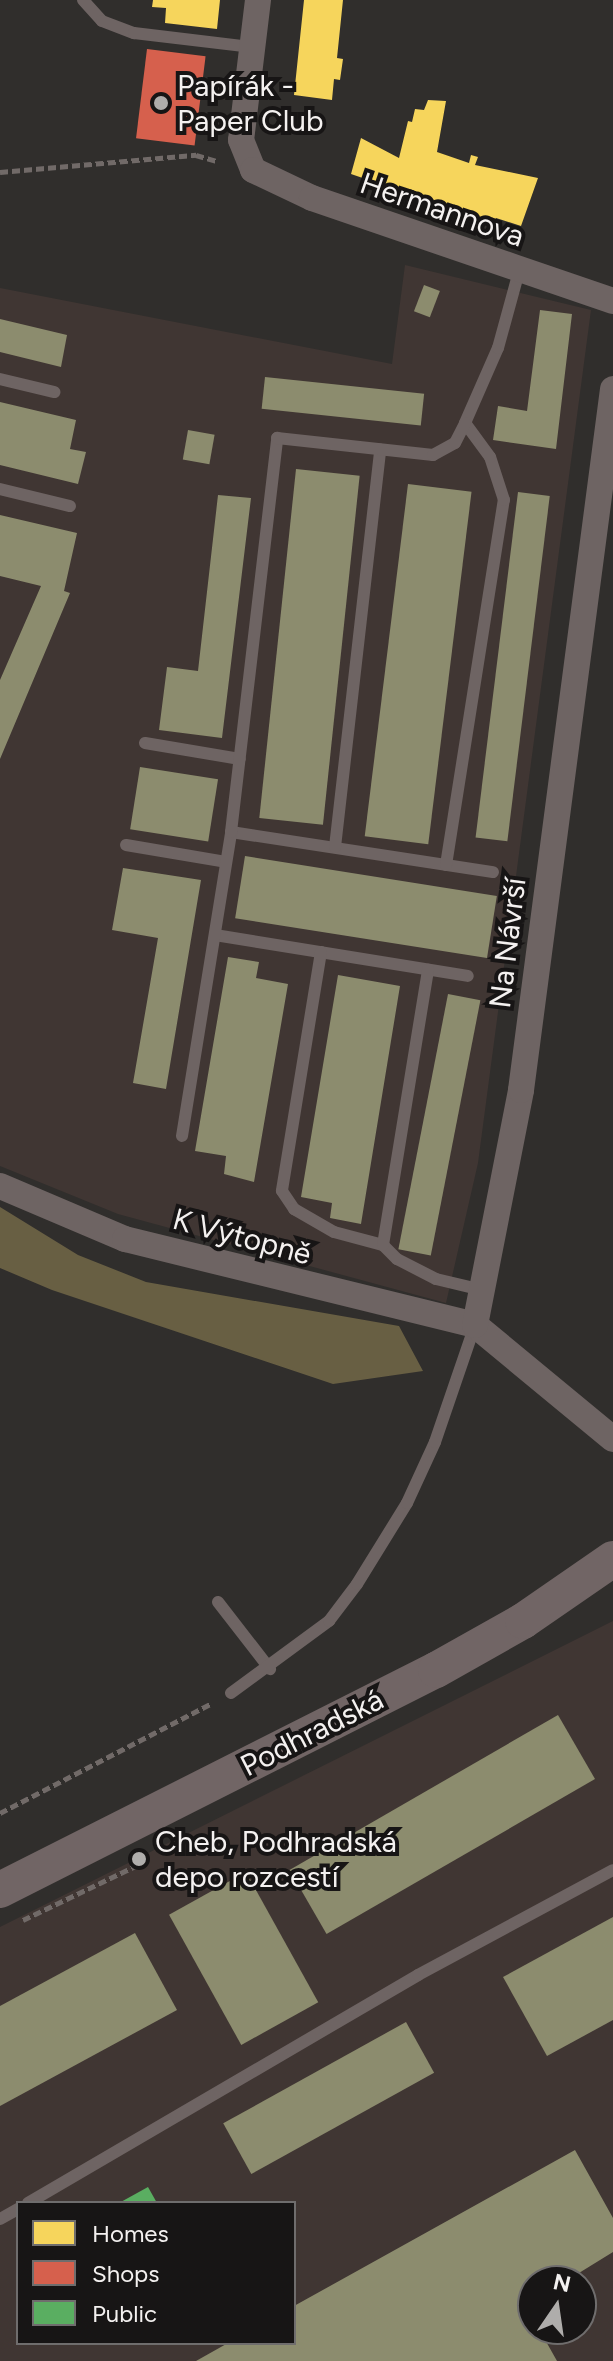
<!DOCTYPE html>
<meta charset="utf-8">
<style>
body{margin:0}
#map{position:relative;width:613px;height:2361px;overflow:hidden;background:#302e2c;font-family:Figtree,sans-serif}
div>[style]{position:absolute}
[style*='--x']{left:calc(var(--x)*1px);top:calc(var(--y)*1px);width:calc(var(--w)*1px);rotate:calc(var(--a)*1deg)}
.built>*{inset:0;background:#403633}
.forest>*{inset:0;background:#685f43}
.homes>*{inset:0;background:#f6d55c}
.shops>*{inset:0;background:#d6604d;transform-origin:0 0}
.public>*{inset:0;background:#5aae61}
.industry>*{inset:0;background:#8c8c6e;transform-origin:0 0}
.path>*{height:5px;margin-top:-2.5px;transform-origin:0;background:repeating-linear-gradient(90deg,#716a68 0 8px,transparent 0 12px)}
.lane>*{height:12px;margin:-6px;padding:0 6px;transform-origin:6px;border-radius:6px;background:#6e6463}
.street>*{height:26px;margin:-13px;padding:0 13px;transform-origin:13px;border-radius:13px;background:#6e6463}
.secondary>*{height:36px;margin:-18px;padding:0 18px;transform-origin:18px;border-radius:18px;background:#716565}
.dots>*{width:22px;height:22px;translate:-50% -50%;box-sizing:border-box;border:4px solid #171515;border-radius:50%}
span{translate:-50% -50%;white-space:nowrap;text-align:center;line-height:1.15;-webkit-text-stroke:8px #171515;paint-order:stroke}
.poi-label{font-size:30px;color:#f4f1f0}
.left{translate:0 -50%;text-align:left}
.street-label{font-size:30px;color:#f4f1f0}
.legend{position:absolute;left:16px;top:2201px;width:280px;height:144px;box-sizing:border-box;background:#171515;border:2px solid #6f6d6d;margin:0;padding:10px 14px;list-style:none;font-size:24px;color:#f4f1f0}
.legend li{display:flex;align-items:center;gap:16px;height:40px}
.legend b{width:40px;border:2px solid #6f6d6d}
.north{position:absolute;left:517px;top:2265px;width:80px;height:80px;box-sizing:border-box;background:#171515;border:2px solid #6f6d6d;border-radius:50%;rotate:13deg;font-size:22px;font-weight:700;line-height:32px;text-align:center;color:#f4f1f0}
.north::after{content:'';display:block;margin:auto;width:28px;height:36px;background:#afadab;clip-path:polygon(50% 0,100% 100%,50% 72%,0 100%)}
</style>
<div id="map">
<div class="built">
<i style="clip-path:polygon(405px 265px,591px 310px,478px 1163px,446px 1303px,118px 1214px,0 1166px,0 288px,392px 364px)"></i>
<i style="clip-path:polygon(evenodd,613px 1621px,613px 2361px,0 2361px,0 1927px,613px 1621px,18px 2203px,294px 2203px,294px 2343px,18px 2343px,18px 2203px,613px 1621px,533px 2281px,581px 2281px,581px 2329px,533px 2329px,533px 2281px)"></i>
</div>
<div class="forest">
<i style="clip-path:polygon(0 1207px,78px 1255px,146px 1282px,399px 1326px,423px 1371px,333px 1384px,52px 1290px,0 1268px)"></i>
</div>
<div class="homes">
<i style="clip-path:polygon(153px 0,220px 0,217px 29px,165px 23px,166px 8px,152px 7px)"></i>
<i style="clip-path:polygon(304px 0,343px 0,337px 58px,343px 59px,340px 80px,334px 79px,332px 100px,294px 95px)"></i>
<i style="clip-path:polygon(428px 100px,446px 101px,437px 152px,469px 163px,471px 155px,478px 157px,475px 165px,538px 178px,521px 226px,496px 218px,494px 223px,351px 174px,361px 138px,399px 158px,408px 121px,412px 122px,415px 109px,424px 110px)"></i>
</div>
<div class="shops">
<i style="left:147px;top:49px;width:59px;height:90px;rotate:7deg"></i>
</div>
<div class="public">
<i style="clip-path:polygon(148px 2187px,157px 2203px,119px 2203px)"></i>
</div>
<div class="industry">
<i style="left:424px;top:285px;width:17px;height:28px;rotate:21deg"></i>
<i style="clip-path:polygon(540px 310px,572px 314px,556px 449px,493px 440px,498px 406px,527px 411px)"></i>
<i style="clip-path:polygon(0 319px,67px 335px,61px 367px,0 352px)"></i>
<i style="left:265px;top:377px;width:160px;height:32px;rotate:6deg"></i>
<i style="clip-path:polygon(0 402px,76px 420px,70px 449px,86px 452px,78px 484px,0 465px)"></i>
<i style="left:188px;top:430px;width:27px;height:30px;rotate:10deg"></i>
<i style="left:296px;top:469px;width:64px;height:351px;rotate:6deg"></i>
<i style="left:408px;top:484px;width:64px;height:355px;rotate:7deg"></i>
<i style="left:518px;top:492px;width:32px;height:348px;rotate:7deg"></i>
<i style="clip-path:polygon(218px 495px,251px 498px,222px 738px,159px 730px,167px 667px,198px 671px)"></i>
<i style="clip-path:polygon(0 515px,77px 533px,64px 591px,70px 593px,0 759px,0 680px,41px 586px,0 576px)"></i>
<i style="left:140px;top:767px;width:79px;height:63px;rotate:9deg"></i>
<i style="left:245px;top:856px;width:255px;height:63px;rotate:9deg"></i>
<i style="clip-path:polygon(123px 868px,201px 880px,166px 1089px,133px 1083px,158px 938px,112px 930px)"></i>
<i style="clip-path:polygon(228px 957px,259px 962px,256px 978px,288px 984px,254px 1182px,224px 1174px,226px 1156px,195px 1151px)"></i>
<i style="clip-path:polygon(338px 975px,400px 986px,361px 1224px,330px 1218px,332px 1203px,301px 1197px)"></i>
<i style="left:448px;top:994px;width:33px;height:260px;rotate:11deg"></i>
<i style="left:558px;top:1715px;width:74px;height:310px;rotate:60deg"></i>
<i style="left:246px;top:1872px;width:149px;height:88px;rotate:61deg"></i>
<i style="clip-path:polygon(613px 1917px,613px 2020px,547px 2056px,503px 1977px)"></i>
<i style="clip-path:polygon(135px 1933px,177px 2010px,0 2106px,0 2006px)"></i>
<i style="left:406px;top:2022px;width:58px;height:209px;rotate:61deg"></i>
<i style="clip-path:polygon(575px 2150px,613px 2218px,613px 2252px,566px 2281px,533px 2281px,533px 2299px,525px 2304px,533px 2329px,539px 2329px,557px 2361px,196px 2361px,228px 2343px,294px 2343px,294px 2306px)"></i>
</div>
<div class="path">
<i style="--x:0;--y:172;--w:197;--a:-5"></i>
<i style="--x:196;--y:155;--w:22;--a:16"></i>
<i style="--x:0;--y:1813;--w:239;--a:-27.4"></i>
<i style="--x:23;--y:1920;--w:134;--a:-25.6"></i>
</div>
<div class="lane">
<i style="--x:83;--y:0;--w:28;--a:48"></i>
<i style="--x:102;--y:21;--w:34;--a:21"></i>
<i style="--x:134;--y:33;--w:119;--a:6.8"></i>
<i style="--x:0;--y:379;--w:56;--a:13.5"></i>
<i style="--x:0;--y:489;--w:72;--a:13.7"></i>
<i style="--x:145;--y:743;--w:96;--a:9.6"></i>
<i style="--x:231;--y:832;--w:265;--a:8.7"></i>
<i style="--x:126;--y:845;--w:101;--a:9.6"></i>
<i style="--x:335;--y:847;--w:400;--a:-83.5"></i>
<i style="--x:446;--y:865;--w:370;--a:-81"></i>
<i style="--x:504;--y:500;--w:45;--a:-108"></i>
<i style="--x:490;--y:457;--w:42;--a:-126.3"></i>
<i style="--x:465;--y:423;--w:82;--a:-66.3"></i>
<i style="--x:498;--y:348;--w:80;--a:-74.7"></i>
<i style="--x:215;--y:935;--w:256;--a:9.2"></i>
<i style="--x:321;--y:952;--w:242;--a:99.3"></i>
<i style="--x:282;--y:1191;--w:22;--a:56"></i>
<i style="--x:294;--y:1209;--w:46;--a:29.9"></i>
<i style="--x:334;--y:1232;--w:51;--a:14.9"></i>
<i style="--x:383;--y:1245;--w:20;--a:45"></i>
<i style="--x:397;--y:1259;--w:44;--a:27.1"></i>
<i style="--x:436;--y:1279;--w:47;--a:13.4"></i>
<i style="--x:182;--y:1136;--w:308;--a:-80.8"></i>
<i style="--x:231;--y:832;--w:397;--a:-83.3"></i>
<i style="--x:277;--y:438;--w:157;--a:6.2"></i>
<i style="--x:433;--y:455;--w:25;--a:-29"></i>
<i style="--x:455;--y:443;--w:22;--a:-63"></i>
<i style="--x:383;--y:1245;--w:279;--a:-80.7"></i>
<i style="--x:218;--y:1602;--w:85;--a:52.2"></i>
<i style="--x:231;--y:1693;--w:122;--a:-36.3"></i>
<i style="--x:329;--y:1621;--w:46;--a:-52.9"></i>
<i style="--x:357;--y:1584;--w:95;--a:-58.3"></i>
<i style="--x:407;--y:1503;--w:67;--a:-65.3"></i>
<i style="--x:435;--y:1442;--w:124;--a:-71.1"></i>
<i style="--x:28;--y:2203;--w:452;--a:-30.3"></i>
<i style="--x:418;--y:1975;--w:221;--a:-28.3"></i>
<i style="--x:0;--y:2219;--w:21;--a:-29"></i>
</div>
<div class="street">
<i style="--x:258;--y:0;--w:141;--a:96.9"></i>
<i style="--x:241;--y:140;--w:32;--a:68"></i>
<i style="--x:253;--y:170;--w:65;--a:25.4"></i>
<i style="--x:312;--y:198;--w:318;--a:18.9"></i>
<i style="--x:0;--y:1186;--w:136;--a:23"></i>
<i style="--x:125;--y:1239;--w:360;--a:13.8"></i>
<i style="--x:475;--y:1325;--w:179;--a:39.6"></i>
<i style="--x:475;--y:1325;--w:239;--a:-78.9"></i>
<i style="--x:521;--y:1090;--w:707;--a:-82.52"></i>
</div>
<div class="secondary">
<i style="--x:0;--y:1890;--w:488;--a:-26.8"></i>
<i style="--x:436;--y:1670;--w:100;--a:-29.4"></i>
<i style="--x:523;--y:1621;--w:109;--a:-34.6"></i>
</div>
<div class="dots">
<i style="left:161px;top:103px;background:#afadab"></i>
<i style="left:139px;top:1859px;background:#afadab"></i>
</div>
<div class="poi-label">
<span class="left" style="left:177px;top:103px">Papírák -<br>Paper Club</span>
<span class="left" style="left:155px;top:1859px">Cheb, Podhradská<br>depo rozcestí</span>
</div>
<div class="street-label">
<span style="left:442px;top:210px;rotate:19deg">Hermannova</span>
<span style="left:508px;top:943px;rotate:-83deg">Na Návrší</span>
<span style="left:242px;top:1237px;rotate:15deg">K Výtopně</span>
<span style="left:312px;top:1733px;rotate:-27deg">Podhradská</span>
</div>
<ul class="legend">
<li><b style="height:22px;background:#f6d55c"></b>Homes</li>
<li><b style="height:22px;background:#d6604d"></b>Shops</li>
<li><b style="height:22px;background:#5aae61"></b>Public</li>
</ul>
<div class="north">N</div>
</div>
